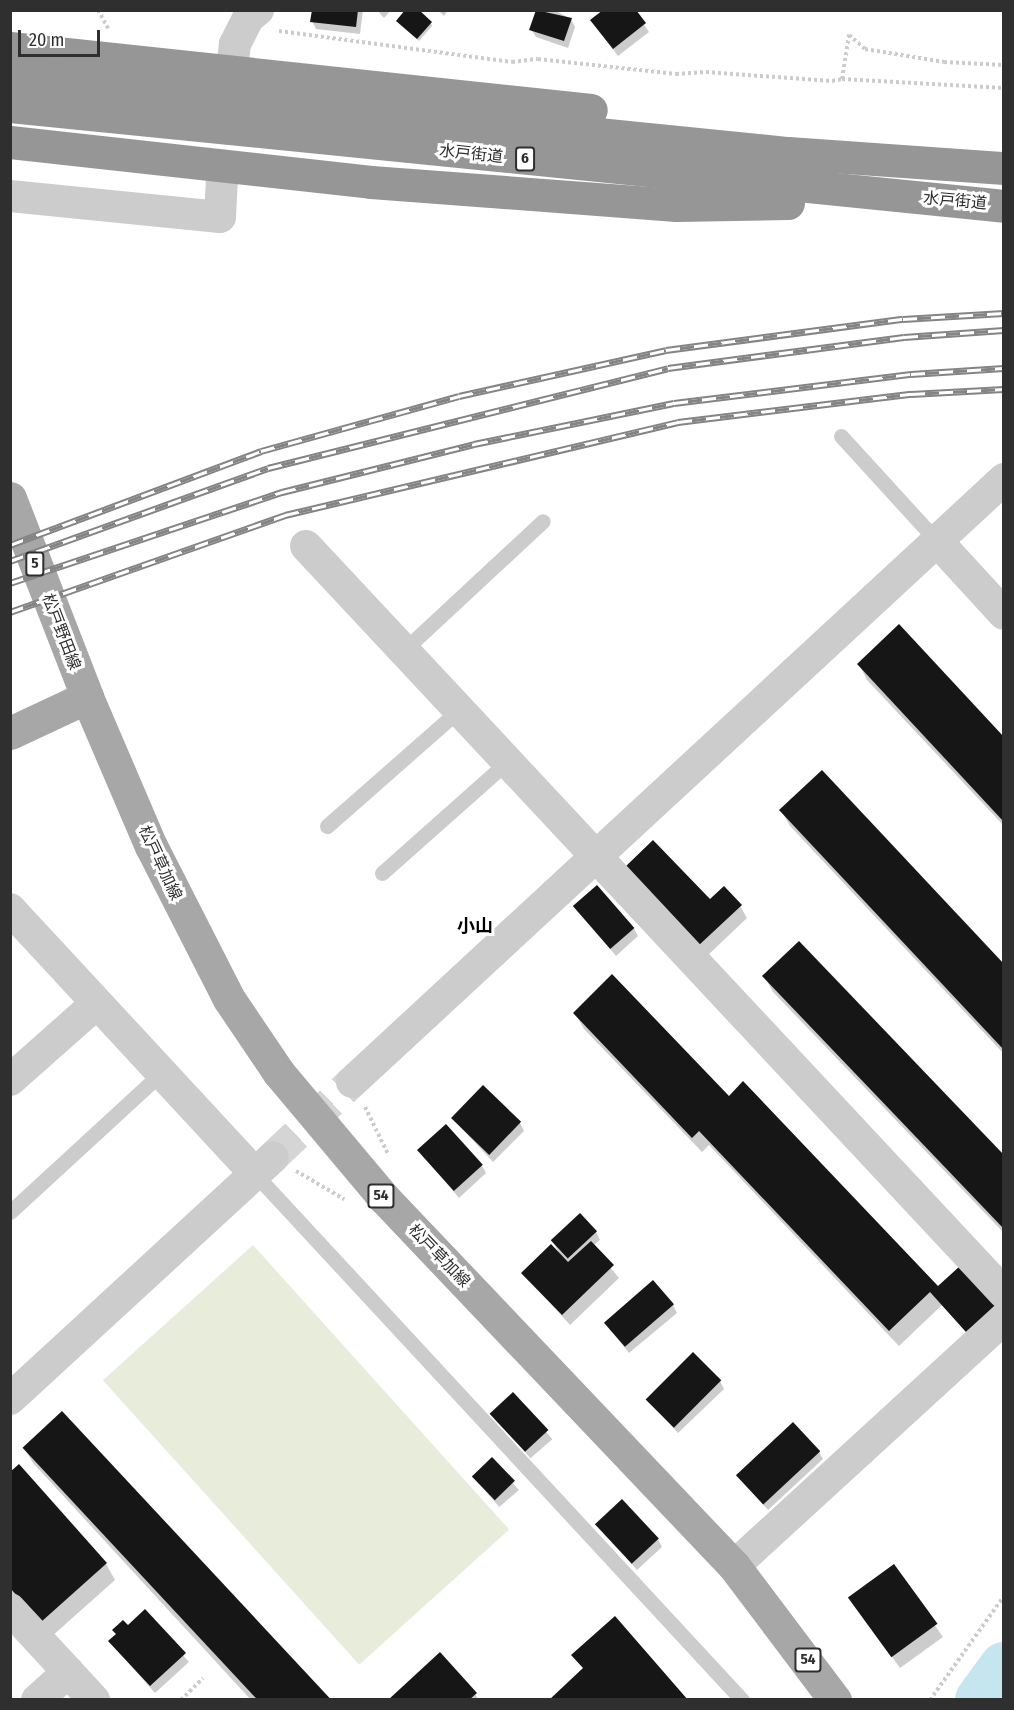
<!DOCTYPE html>
<meta charset="utf-8">
<style>
body{margin:0}
#map{position:relative;width:1014px;height:1710px;overflow:hidden;background:#fff;font-family:"Fira Sans Condensed","Noto Sans JP",sans-serif}
div>[style]{position:absolute}
[style*='--x']{left:calc(var(--x)*1px);top:calc(var(--y)*1px);width:calc(var(--w)*1px);rotate:calc(var(--a)*1deg)}
.green>*{inset:0;background:#e8eddb;transform-origin:0 0}
.shadow>*{inset:0;background:#0003;transform-origin:0 0}
.river>*{height:50px;margin:-25px;padding:0 25px;transform-origin:25px;border-radius:25px;background:#c5e5ef}
.building>*{inset:0;background:#161616;transform-origin:0 0}
.street-tunnel>*{height:32px;margin-top:-16px;transform-origin:0;background:repeating-linear-gradient(90deg,#d5d5d5 0 32px,transparent 0 48px)}
.path>*{height:4px;margin-top:-2px;transform-origin:0;background:repeating-linear-gradient(90deg,#ccc 0 3px,transparent 0 6px)}
.lane>*{height:15px;margin:-7.5px;padding:0 7.5px;transform-origin:7.5px;border-radius:7.5px;background:#ccc}
.street>*{height:32px;margin:-16px;padding:0 16px;transform-origin:16px;border-radius:16px;background:#ccc}
.primary>*{height:33px;margin:-16.5px;padding:0 16.5px;transform-origin:16.5px;border-radius:16.5px;background:#a7a7a7}
.highway>*{height:33px;margin:-16.5px;padding:0 16.5px;transform-origin:16.5px;border-radius:16.5px;background:#969696}
.rail>*{height:7px;margin-top:-3.5px;transform-origin:0;background:repeating-linear-gradient(90deg,#fff 0 14px,#848484 0 28px);box-sizing:border-box;border-block:2px solid #848484}
span{translate:-50% -50%;white-space:nowrap;text-align:center;line-height:1.15;-webkit-text-stroke:6px #fff;paint-order:stroke}
.shield-label span{padding:2px 4px;background:#fff;border:2px solid;border-radius:4px;-webkit-text-stroke-width:0}
.shield-label{font-size:15px;color:#2f2f2f;font-weight:700}
.street-label{font-size:16px;color:#2f2f2f}
.neighbourhood-label{font-size:18px;color:#000;font-weight:700}
.frame{position:absolute;inset:0;border:12px solid #2f2f2f;pointer-events:none}
.scale{position:absolute;left:18px;top:30px;width:82px;height:27px;box-sizing:border-box;border:3px solid #2f2f2f;border-top:0;padding-left:8px;font-size:18px;line-height:21px;white-space:nowrap;color:#2f2f2f;-webkit-text-stroke:4px #fff;paint-order:stroke}
</style>
<div id="map">
<div class="green">
<i style="left:253px;top:1245px;width:383px;height:202px;rotate:48deg"></i>
</div>
<div class="shadow">
<i style="clip-path:polygon(313px 10px,363px 10px,360px 34px,316px 29px,312px 21px)"></i>
<i style="clip-path:polygon(377px 10px,391px 10px,384px 18px)"></i>
<i style="clip-path:polygon(438px 10px,448px 10px,444px 16px)"></i>
<i style="clip-path:polygon(537px 10px,554px 10px,571px 19px,575px 27px,568px 48px,536px 37px,531px 29px)"></i>
<i style="clip-path:polygon(634px 10px,649px 32px,618px 56px,597px 28px)"></i>
<i style="clip-path:polygon(431px 23px,432px 26px,419px 41px,400px 24px)"></i>
<i style="clip-path:polygon(859px 664px,1004px 739px,1004px 826px,867px 680px)"></i>
<i style="clip-path:polygon(781px 810px,1004px 966px,1004px 1054px,790px 826px)"></i>
<i style="clip-path:polygon(632px 880px,740px 906px,747px 918px,706px 957px)"></i>
<i style="clip-path:polygon(575px 906px,634px 929px,638px 936px,616px 956px)"></i>
<i style="clip-path:polygon(764px 976px,1004px 1157px,1004px 1233px,773px 992px)"></i>
<i style="clip-path:polygon(575px 1013px,729px 1098px,936px 1286px,995px 1307px,972px 1339px,942px 1305px,899px 1346px,709px 1145px,702px 1152px,584px 1029px)"></i>
<i style="clip-path:polygon(452px 1118px,520px 1123px,524px 1131px,493px 1162px)"></i>
<i style="clip-path:polygon(419px 1150px,482px 1166px,486px 1173px,459px 1198px)"></i>
<i style="clip-path:polygon(596px 1232px,600px 1240px,593px 1246px,619px 1278px,570px 1325px,523px 1273px,559px 1253px,552px 1240px)"></i>
<i style="clip-path:polygon(673px 1305px,677px 1313px,629px 1353px,605px 1323px)"></i>
<i style="clip-path:polygon(720px 1381px,724px 1389px,678px 1433px,647px 1399px)"></i>
<i style="left:513px;top:1394px;width:60px;height:29px;rotate:49deg"></i>
<i style="clip-path:polygon(24px 1448px,326px 1700px,251px 1700px,33px 1463px)"></i>
<i style="clip-path:polygon(819px 1452px,823px 1459px,768px 1510px,736px 1474px)"></i>
<i style="left:492px;top:1459px;width:41px;height:26px;rotate:49deg"></i>
<i style="clip-path:polygon(19px 1466px,106px 1564px,115px 1580px,51px 1637px,10px 1591px,10px 1474px)"></i>
<i style="clip-path:polygon(598px 1525px,658px 1539px,662px 1547px,637px 1570px)"></i>
<i style="clip-path:polygon(893px 1566px,943px 1637px,900px 1668px,857px 1609px)"></i>
<i style="clip-path:polygon(145px 1611px,189px 1662px,155px 1693px,110px 1642px,117px 1636px,114px 1630px,128px 1627px)"></i>
<i style="clip-path:polygon(475px 1694px,479px 1700px,390px 1700px)"></i>
</div>
<div class="river">
<i style="--x:980;--y:1700;--w:41;--a:-54"></i>
</div>
<div class="building">
<i style="clip-path:polygon(312px 10px,358px 10px,356px 27px,310px 22px)"></i>
<i style="clip-path:polygon(405px 10px,419px 10px,432px 22px,417px 39px,396px 21px)"></i>
<i style="clip-path:polygon(536px 10px,572px 18px,564px 41px,529px 30px)"></i>
<i style="clip-path:polygon(603px 10px,636px 10px,646px 23px,613px 49px,590px 20px)"></i>
<i style="clip-path:polygon(899px 624px,1004px 737px,1004px 822px,857px 664px)"></i>
<i style="clip-path:polygon(822px 770px,1004px 964px,1004px 1050px,779px 810px)"></i>
<i style="clip-path:polygon(653px 840px,710px 899px,724px 886px,742px 905px,698px 946px,624px 868px)"></i>
<i style="left:597px;top:885px;width:57px;height:32px;rotate:49deg"></i>
<i style="clip-path:polygon(799px 941px,1004px 1155px,1004px 1229px,762px 976px)"></i>
<i style="clip-path:polygon(612px 974px,729px 1096px,743px 1081px,938px 1286px,960px 1266px,996px 1306px,966px 1332px,930px 1292px,889px 1331px,699px 1131px,692px 1138px,573px 1013px)"></i>
<i style="left:483px;top:1085px;width:53px;height:46px;rotate:44deg"></i>
<i style="left:446px;top:1124px;width:55px;height:39px;rotate:48deg"></i>
<i style="left:580px;top:1213px;width:25px;height:40px;rotate:47deg"></i>
<i style="clip-path:polygon(591px 1241px,614px 1265px,562px 1315px,521px 1273px,551px 1244px,568px 1262px)"></i>
<i style="left:653px;top:1280px;width:32px;height:65px;rotate:49deg"></i>
<i style="left:693px;top:1352px;width:40px;height:67px;rotate:45deg"></i>
<i style="left:513px;top:1392px;width:52px;height:32px;rotate:47deg"></i>
<i style="left:62px;top:1411px;width:393px;height:54px;rotate:47deg"></i>
<i style="left:793px;top:1422px;width:40px;height:78px;rotate:47deg"></i>
<i style="left:492px;top:1457px;width:33px;height:28px;rotate:46deg"></i>
<i style="clip-path:polygon(19px 1464px,107px 1563px,41px 1622px,10px 1588px,10px 1472px)"></i>
<i style="left:622px;top:1499px;width:54px;height:37px;rotate:47deg"></i>
<i style="left:894px;top:1564px;width:74px;height:57px;rotate:54deg"></i>
<i style="clip-path:polygon(145px 1609px,186px 1653px,150px 1686px,108px 1641px,116px 1634px,112px 1630px,123px 1620px,128px 1625px)"></i>
<i style="clip-path:polygon(615px 1616px,688px 1700px,549px 1700px,583px 1668px,571px 1655px)"></i>
<i style="clip-path:polygon(440px 1652px,477px 1693px,469px 1700px,388px 1700px)"></i>
</div>
<div class="street-tunnel">
<i style="--x:273;--y:1157;--w:109;--a:-43.5"></i>
</div>
<div class="path">
<i style="--x:98;--y:10;--w:21;--a:61"></i>
<i style="--x:279;--y:31;--w:235;--a:7.6"></i>
<i style="--x:512;--y:62;--w:26;--a:-7"></i>
<i style="--x:538;--y:59;--w:139;--a:6.2"></i>
<i style="--x:676;--y:74;--w:30;--a:-4"></i>
<i style="--x:706;--y:72;--w:126;--a:4.1"></i>
<i style="--x:832;--y:81;--w:10;--a:-11"></i>
<i style="--x:842;--y:79;--w:45;--a:-81"></i>
<i style="--x:849;--y:35;--w:21;--a:41"></i>
<i style="--x:865;--y:49;--w:80;--a:9.3"></i>
<i style="--x:944;--y:62;--w:60;--a:2.9"></i>
<i style="--x:842;--y:79;--w:162;--a:3.2"></i>
<i style="--x:365;--y:1107;--w:52;--a:63.9"></i>
<i style="--x:296;--y:1171;--w:56;--a:30.3"></i>
<i style="--x:181;--y:1700;--w:31;--a:-45"></i>
<i style="--x:930;--y:1700;--w:128;--a:-54.6"></i>
</div>
<div class="lane">
<i style="--x:841;--y:436;--w:141;--a:47.6"></i>
<i style="--x:402;--y:652;--w:192;--a:-42.9"></i>
<i style="--x:327;--y:826;--w:174;--a:-41.3"></i>
<i style="--x:382;--y:873;--w:167;--a:-41.6"></i>
<i style="--x:255;--y:1174;--w:717;--a:47.2"></i>
<i style="--x:10;--y:1212;--w:205;--a:-42.6"></i>
</div>
<div class="street">
<i style="--x:233;--y:60;--w:16;--a:-83"></i>
<i style="--x:235;--y:44;--w:29;--a:-63"></i>
<i style="--x:248;--y:18;--w:13;--a:-39"></i>
<i style="--x:10;--y:196;--w:211;--a:5.7"></i>
<i style="--x:220;--y:217;--w:40;--a:-87.1"></i>
<i style="--x:936;--y:540;--w:100;--a:47.4"></i>
<i style="--x:306;--y:546;--w:1022;--a:46.94"></i>
<i style="--x:10;--y:909;--w:361;--a:47.2"></i>
<i style="--x:10;--y:1080;--w:115;--a:-41.5"></i>
<i style="--x:352;--y:1082;--w:888;--a:-42.76"></i>
<i style="--x:10;--y:1399;--w:357;--a:-42.6"></i>
<i style="--x:734;--y:1566;--w:366;--a:-42.5"></i>
<i style="--x:10;--y:1609;--w:124;--a:47.3"></i>
<i style="--x:37;--y:1700;--w:42;--a:-42.1"></i>
</div>
<div class="primary">
<i style="--x:10;--y:498;--w:213;--a:68.8"></i>
<i style="--x:87;--y:697;--w:162;--a:66.8"></i>
<i style="--x:151;--y:846;--w:172;--a:63"></i>
<i style="--x:229;--y:999;--w:89;--a:56"></i>
<i style="--x:279;--y:1073;--w:163;--a:50"></i>
<i style="--x:384;--y:1198;--w:508;--a:46.44"></i>
<i style="--x:734;--y:1566;--w:168;--a:53"></i>
<i style="--x:10;--y:733;--w:85;--a:-25.1"></i>
</div>
<div class="highway">
<i style="--x:10;--y:48;--w:584;--a:6.09"></i>
<i style="--x:10;--y:75;--w:782;--a:5.73"></i>
<i style="--x:788;--y:153;--w:217;--a:4"></i>
<i style="--x:10;--y:106;--w:999;--a:5.74"></i>
<i style="--x:10;--y:142;--w:363;--a:6.3"></i>
<i style="--x:371;--y:182;--w:306;--a:4.3"></i>
<i style="--x:676;--y:205;--w:112;--a:-1"></i>
</div>
<div class="rail">
<i style="--x:10;--y:545;--w:268;--a:-20.5"></i>
<i style="--x:261;--y:451;--w:205;--a:-15.5"></i>
<i style="--x:459;--y:396;--w:212;--a:-12.5"></i>
<i style="--x:666;--y:350;--w:239;--a:-7.5"></i>
<i style="--x:903;--y:319;--w:101;--a:-3.4"></i>
<i style="--x:10;--y:561;--w:274;--a:-19.8"></i>
<i style="--x:268;--y:468;--w:412;--a:-14"></i>
<i style="--x:668;--y:368;--w:238;--a:-7.5"></i>
<i style="--x:904;--y:337;--w:100;--a:-4"></i>
<i style="--x:10;--y:583;--w:287;--a:-18.5"></i>
<i style="--x:282;--y:492;--w:198;--a:-14"></i>
<i style="--x:474;--y:444;--w:204;--a:-11.6"></i>
<i style="--x:674;--y:403;--w:239;--a:-7"></i>
<i style="--x:911;--y:374;--w:93;--a:-3.7"></i>
<i style="--x:10;--y:612;--w:292;--a:-19.4"></i>
<i style="--x:285;--y:515;--w:404;--a:-13.3"></i>
<i style="--x:678;--y:422;--w:235;--a:-6.9"></i>
<i style="--x:911;--y:394;--w:93;--a:-3.1"></i>
</div>
<div class="shield-label">
<span style="left:525px;top:159px">6</span>
<span style="left:35px;top:564px">5</span>
<span style="left:381px;top:1196px">54</span>
<span style="left:808px;top:1660px">54</span>
</div>
<div class="street-label">
<span style="left:471px;top:154px;rotate:6deg">水戸街道</span>
<span style="left:955px;top:201px;rotate:5deg">水戸街道</span>
<span style="left:61px;top:632px;rotate:69deg">松戸野田線</span>
<span style="left:160px;top:863px;rotate:65deg">松戸草加線</span>
<span style="left:439px;top:1256px;rotate:46deg">松戸草加線</span>
</div>
<div class="neighbourhood-label">
<span style="left:475px;top:926px">小山</span>
</div>
<div class="frame"></div>
<div class="scale">20 m</div>
</div>
